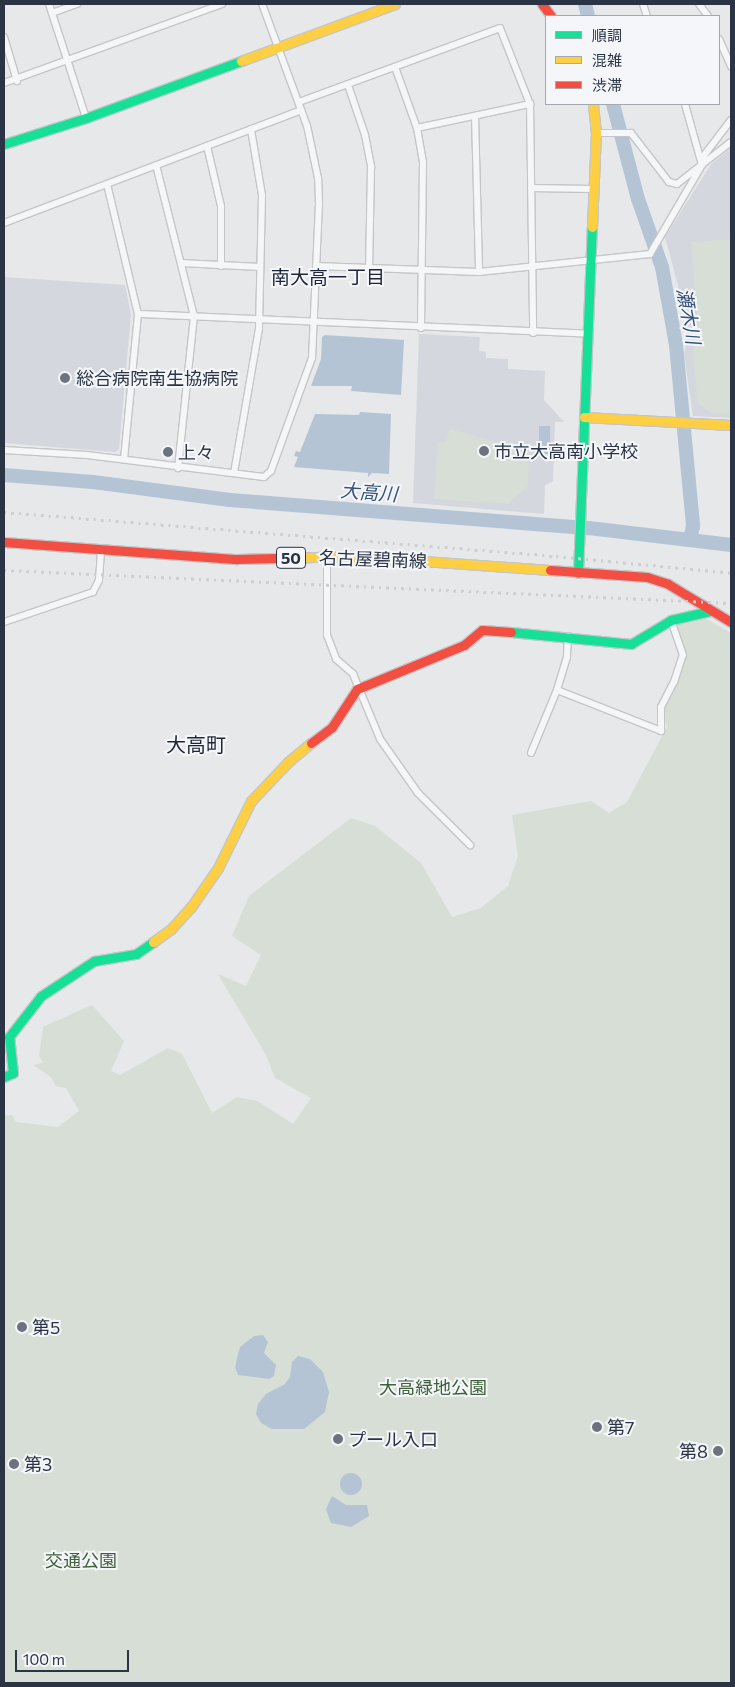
<!DOCTYPE html>
<meta charset="utf-8">
<style>
body{margin:0}
#map{position:relative;width:735px;height:1687px;overflow:hidden;background:#e6e8ea;font-family:Commissioner,"Noto Sans JP",sans-serif}
div>[style]{position:absolute}
[style*='--x']{left:calc(var(--x)*1px);top:calc(var(--y)*1px);width:calc(var(--w)*1px);rotate:calc(var(--a)*1deg)}
.built>*{inset:0;background:#d4d7dd}
.green>*{inset:0;background:#d6ded6}
.water>*{inset:0;background:#b4c4d5;transform-origin:0 0}
.round{border-radius:50%}
.river>*{height:14px;margin:-7px;padding:0 7px;transform-origin:7px;border-radius:7px;background:#b4c4d5}
.roads{filter:drop-shadow(1px 0 #c4c6c8) drop-shadow(-1px 0 #c4c6c8) drop-shadow(0 1px #c4c6c8) drop-shadow(0 -1px #c4c6c8)}
.street>*{height:6px;margin:-3px;padding:0 3px;transform-origin:3px;border-radius:3px;background:#f5f6f7}
.fast>*{height:9px;margin:-4.5px;padding:0 4.5px;transform-origin:4.5px;border-radius:4.5px;background:#16e098}
.slow>*{height:9px;margin:-4.5px;padding:0 4.5px;transform-origin:4.5px;border-radius:4.5px;background:#ffcf43}
.jam>*{height:9px;margin:-4.5px;padding:0 4.5px;transform-origin:4.5px;border-radius:4.5px;background:#f24e42}
.rail>*{height:2.5px;margin-top:-1.25px;transform-origin:0;background:repeating-linear-gradient(90deg,#cecfd2 0 2.5px,transparent 0 7.5px)}
.dots>*{width:14px;height:14px;translate:-50% -50%;box-sizing:border-box;border:2px solid #f4f6f9;border-radius:50%}
span{translate:-50% -50%;white-space:nowrap;text-align:center;line-height:1.15;-webkit-text-stroke:4px #f4f6f9;paint-order:stroke}
.shield-label span{padding:1px 4px;background:#f4f6f9;border:1px solid;border-radius:4px;-webkit-text-stroke-width:0}
.shield-label{font-size:16px;color:#2b3445;font-weight:700}
.poi-label{font-size:18px;color:#2b3445}
.left{translate:0 -50%;text-align:left}
.right{translate:-100% -50%;text-align:right}
.street-label{font-size:18px;color:#2b3445}
.park-label{font-size:18px;color:#3f6138}
.neighbourhood-label{font-size:19px;color:#1d2536}
.water-label{font-size:19px;color:#34527a;font-style:italic}
.quarter-label{font-size:20px;color:#1d2536}
.frame{position:absolute;inset:0;border:5px solid #2b3445;pointer-events:none}
.legend{position:absolute;left:545px;top:15px;width:175px;height:90px;box-sizing:border-box;background:#f4f6f9;border:1px solid #a4a8b1;margin:0;padding:6px 9px;list-style:none;font-size:15px;color:#2b3445}
.legend li{display:flex;align-items:center;gap:10px;height:25px}
.legend b{width:25px;border:1px solid #a4a8b1}
.scale{position:absolute;left:15px;top:1650px;width:114px;height:22px;box-sizing:border-box;border:2px solid #2b3445;border-top:0;padding-left:6px;font-size:15px;line-height:18px;white-space:nowrap;color:#2b3445;-webkit-text-stroke:4px #f4f6f9;paint-order:stroke}
</style>
<div id="map">
<div class="built">
<i style="clip-path:polygon(731px 148px,731px 418px,693px 416px,684px 354px,687px 337px,684px 308px,665px 237px,711px 164px)"></i>
<i style="clip-path:polygon(4px 277px,125px 285px,131px 314px,119px 449px,115px 452px,4px 443px)"></i>
<i style="clip-path:polygon(419px 334px,480px 337px,479px 351px,486px 352px,486px 358px,508px 359px,508px 369px,545px 371px,544px 400px,564px 422px,555px 422px,553px 481px,545px 485px,544px 514px,413px 503px)"></i>
</div>
<div class="green">
<i style="clip-path:polygon(731px 239px,731px 415px,713px 414px,699px 405px,697px 398px,693px 350px,698px 328px,691px 242px)"></i>
<i style="clip-path:polygon(450px 429px,529px 451px,528px 486px,508px 504px,434px 499px,438px 442px,446px 442px)"></i>
<i style="clip-path:polygon(699px 615px,731px 633px,731px 1683px,4px 1683px,4px 1116px,12px 1115px,16px 1122px,58px 1127px,79px 1111px,66px 1088px,56px 1086px,51px 1077px,33px 1065px,43px 1063px,39px 1056px,43px 1027px,92px 1005px,124px 1041px,111px 1071px,120px 1075px,168px 1048px,182px 1054px,212px 1113px,237px 1097px,257px 1101px,293px 1124px,311px 1098px,275px 1078px,266px 1055px,218px 974px,246px 986px,261px 955px,232px 936px,249px 896px,351px 818px,375px 826px,421px 863px,452px 917px,481px 908px,508px 886px,518px 856px,512px 815px,591px 801px,609px 813px,627px 802px,667px 727px,662px 710px,686px 656px,674px 623px)"></i>
</div>
<div class="water">
<i style="clip-path:polygon(325px 335px,404px 340px,401px 395px,351px 391px,352px 386px,311px 386px,321px 359px,322px 337px)"></i>
<i style="clip-path:polygon(360px 412px,391px 414px,389px 474px,372px 473px,368px 477px,368px 473px,294px 467px,298px 457px,294px 456px,296px 451px,300px 452px,315px 414px,359px 415px)"></i>
<i style="left:539px;top:426px;width:11px;height:28px"></i>
<i style="clip-path:polygon(263px 1335px,268px 1342px,264px 1353px,276px 1365px,274px 1376px,269px 1379px,238px 1375px,235px 1367px,240px 1347px,254px 1336px)"></i>
<i style="clip-path:polygon(298px 1356px,310px 1359px,323px 1372px,329px 1392px,325px 1412px,304px 1429px,272px 1429px,261px 1423px,256px 1414px,258px 1404px,266px 1394px,285px 1384px,290px 1377px,292px 1362px)"></i>
<i class="round" style="left:340px;top:1473px;width:22px;height:22px"></i>
<i style="clip-path:polygon(332px 1496px,346px 1505px,367px 1505px,369px 1516px,351px 1527px,331px 1523px,326px 1509px)"></i>
</div>
<div class="river">
<i style="--x:585;--y:4;--w:12;--a:76"></i>
<i style="--x:613;--y:104;--w:98;--a:75.3"></i>
<i style="--x:638;--y:199;--w:72;--a:70.6"></i>
<i style="--x:662;--y:267;--w:79;--a:79.8"></i>
<i style="--x:676;--y:345;--w:182;--a:84.6"></i>
<i style="--x:693;--y:526;--w:14;--a:102"></i>
<i style="--x:4;--y:475;--w:89;--a:4.5"></i>
<i style="--x:93;--y:482;--w:138;--a:7.5"></i>
<i style="--x:230;--y:500;--w:360;--a:4.5"></i>
<i style="--x:589;--y:528;--w:143;--a:6.8"></i>
</div>
<div class="roads">
<div class="street">
<i style="--x:49;--y:4;--w:120;--a:72"></i>
<i style="--x:643;--y:4;--w:13;--a:72"></i>
<i style="--x:699;--y:4;--w:15;--a:53"></i>
<i style="--x:52;--y:13;--w:27;--a:-20"></i>
<i style="--x:4;--y:37;--w:46;--a:73.5"></i>
<i style="--x:719;--y:39;--w:30;--a:66"></i>
<i style="--x:395;--y:67;--w:65;--a:70.2"></i>
<i style="--x:417;--y:128;--w:35;--a:80"></i>
<i style="--x:423;--y:162;--w:166;--a:90.7"></i>
<i style="--x:4;--y:83;--w:232;--a:-19.9"></i>
<i style="--x:348;--y:85;--w:53;--a:71.2"></i>
<i style="--x:365;--y:135;--w:33;--a:79"></i>
<i style="--x:371;--y:167;--w:101;--a:91.1"></i>
<i style="--x:299;--y:102;--w:214;--a:-20.2"></i>
<i style="--x:500;--y:28;--w:82;--a:68.5"></i>
<i style="--x:530;--y:104;--w:229;--a:89.2"></i>
<i style="--x:475;--y:116;--w:156;--a:88.5"></i>
<i style="--x:417;--y:128;--w:116;--a:-12"></i>
<i style="--x:596;--y:133;--w:35;--a:0"></i>
<i style="--x:631;--y:133;--w:62;--a:52.2"></i>
<i style="--x:669;--y:182;--w:8;--a:14"></i>
<i style="--x:677;--y:184;--w:68;--a:-37.9"></i>
<i style="--x:207;--y:146;--w:62;--a:76.9"></i>
<i style="--x:221;--y:206;--w:60;--a:90"></i>
<i style="--x:702;--y:158;--w:48;--a:-52.7"></i>
<i style="--x:156;--y:165;--w:156;--a:75.9"></i>
<i style="--x:194;--y:316;--w:153;--a:96"></i>
<i style="--x:107;--y:184;--w:134;--a:76.6"></i>
<i style="--x:138;--y:314;--w:146;--a:95.5"></i>
<i style="--x:531;--y:188;--w:61;--a:0.9"></i>
<i style="--x:4;--y:223;--w:318;--a:-20.8"></i>
<i style="--x:181;--y:263;--w:79;--a:2.9"></i>
<i style="--x:316;--y:266;--w:163;--a:2.1"></i>
<i style="--x:479;--y:272;--w:172;--a:-6"></i>
<i style="--x:650;--y:254;--w:103;--a:-59.7"></i>
<i style="--x:702;--y:165;--w:63;--a:-105.6"></i>
<i style="--x:138;--y:314;--w:450;--a:2.5"></i>
<i style="--x:4;--y:450;--w:83;--a:3.4"></i>
<i style="--x:87;--y:455;--w:178;--a:7.1"></i>
<i style="--x:264;--y:477;--w:9;--a:-41"></i>
<i style="--x:271;--y:471;--w:120;--a:-70.1"></i>
<i style="--x:312;--y:358;--w:155;--a:-87.4"></i>
<i style="--x:319;--y:203;--w:25;--a:-92"></i>
<i style="--x:318;--y:178;--w:53;--a:-101.9"></i>
<i style="--x:307;--y:126;--w:130;--a:-110.2"></i>
<i style="--x:234;--y:473;--w:147;--a:-80.2"></i>
<i style="--x:259;--y:328;--w:133;--a:-88.7"></i>
<i style="--x:262;--y:195;--w:67;--a:-99.5"></i>
<i style="--x:327;--y:557;--w:78;--a:90"></i>
<i style="--x:327;--y:635;--w:26;--a:69"></i>
<i style="--x:336;--y:659;--w:23;--a:41"></i>
<i style="--x:353;--y:674;--w:70;--a:67.4"></i>
<i style="--x:380;--y:739;--w:66;--a:54.9"></i>
<i style="--x:418;--y:793;--w:74;--a:45"></i>
<i style="--x:4;--y:622;--w:94;--a:-18.6"></i>
<i style="--x:93;--y:592;--w:13;--a:-63"></i>
<i style="--x:99;--y:580;--w:32;--a:-86"></i>
<i style="--x:568;--y:636;--w:21;--a:93"></i>
<i style="--x:567;--y:657;--w:34;--a:107"></i>
<i style="--x:557;--y:690;--w:112;--a:21.5"></i>
<i style="--x:661;--y:731;--w:24;--a:-90"></i>
<i style="--x:661;--y:707;--w:28;--a:-63"></i>
<i style="--x:674;--y:682;--w:28;--a:-72"></i>
<i style="--x:683;--y:655;--w:37;--a:-109"></i>
<i style="--x:531;--y:753;--w:68;--a:-67.6"></i>
</div>
<div class="fast">
<i style="--x:4;--y:144;--w:86;--a:-17.6"></i>
<i style="--x:86;--y:118;--w:165;--a:-20.2"></i>
<i style="--x:578;--y:573;--w:346;--a:-87.7"></i>
<i style="--x:511;--y:632;--w:121;--a:5.7"></i>
<i style="--x:631;--y:644;--w:47;--a:-31"></i>
<i style="--x:671;--y:620;--w:40;--a:-13"></i>
<i style="--x:4;--y:1077;--w:10;--a:-24"></i>
<i style="--x:13;--y:1073;--w:36;--a:-96"></i>
<i style="--x:9;--y:1037;--w:52;--a:-52"></i>
<i style="--x:41;--y:996;--w:64;--a:-33.4"></i>
<i style="--x:94;--y:961;--w:43;--a:-9.5"></i>
<i style="--x:136;--y:954;--w:21;--a:-35"></i>
</div>
<div class="slow">
<i style="--x:241;--y:61;--w:164;--a:-20.3"></i>
<i style="--x:592;--y:227;--w:94;--a:-87.6"></i>
<i style="--x:596;--y:133;--w:29;--a:-96"></i>
<i style="--x:584;--y:417;--w:147;--a:3.1"></i>
<i style="--x:277;--y:558;--w:77;--a:-1.5"></i>
<i style="--x:354;--y:556;--w:196;--a:4.1"></i>
<i style="--x:153;--y:942;--w:22;--a:-36"></i>
<i style="--x:171;--y:929;--w:30;--a:-48"></i>
<i style="--x:191;--y:907;--w:47;--a:-55.3"></i>
<i style="--x:218;--y:868;--w:75;--a:-63.8"></i>
<i style="--x:251;--y:801;--w:54;--a:-46.5"></i>
<i style="--x:288;--y:762;--w:30;--a:-40"></i>
</div>
<div class="jam">
<i style="--x:542;--y:4;--w:15;--a:53"></i>
<i style="--x:4;--y:542;--w:234;--a:4.2"></i>
<i style="--x:237;--y:559;--w:40;--a:-1.4"></i>
<i style="--x:550;--y:570;--w:97;--a:4.1"></i>
<i style="--x:647;--y:577;--w:22;--a:18"></i>
<i style="--x:668;--y:584;--w:74;--a:31.1"></i>
<i style="--x:311;--y:743;--w:26;--a:-37"></i>
<i style="--x:332;--y:727;--w:45;--a:-56.7"></i>
<i style="--x:357;--y:689;--w:116;--a:-22.4"></i>
<i style="--x:464;--y:645;--w:23;--a:-40"></i>
<i style="--x:482;--y:630;--w:29;--a:4"></i>
</div>
</div>
<div class="rail">
<i style="--x:4;--y:512;--w:554;--a:4.56"></i>
<i style="--x:556;--y:556;--w:176;--a:5.5"></i>
<i style="--x:4;--y:570;--w:728;--a:2.6"></i>
</div>
<div class="dots">
<i style="left:65px;top:378px;background:#6c737f"></i>
<i style="left:484px;top:451px;background:#6c737f"></i>
<i style="left:168px;top:452px;background:#6c737f"></i>
<i style="left:22px;top:1327px;background:#6c737f"></i>
<i style="left:597px;top:1427px;background:#6c737f"></i>
<i style="left:338px;top:1439px;background:#6c737f"></i>
<i style="left:718px;top:1451px;background:#6c737f"></i>
<i style="left:14px;top:1464px;background:#6c737f"></i>
</div>
<div class="shield-label">
<span style="left:291px;top:558px">50</span>
</div>
<div class="poi-label">
<span class="left" style="left:76px;top:378px">総合病院南生協病院</span>
<span class="left" style="left:494px;top:451px">市立大高南小学校</span>
<span class="left" style="left:178px;top:452px">上々</span>
<span class="left" style="left:32px;top:1327px">第5</span>
<span class="left" style="left:607px;top:1427px">第7</span>
<span class="left" style="left:348px;top:1439px">プール入口</span>
<span class="right" style="left:708px;top:1451px">第8</span>
<span class="left" style="left:24px;top:1464px">第3</span>
</div>
<div class="street-label">
<span style="left:373px;top:559px;rotate:2deg">名古屋碧南線</span>
</div>
<div class="park-label">
<span style="left:433px;top:1387px">大高緑地公園</span>
<span style="left:81px;top:1560px">交通公園</span>
</div>
<div class="neighbourhood-label">
<span style="left:328px;top:277px">南大高一丁目</span>
</div>
<div class="water-label">
<span style="left:689px;top:316px;rotate:80deg">瀬木川</span>
<span style="left:369px;top:492px;rotate:4deg">大高川</span>
</div>
<div class="quarter-label">
<span style="left:196px;top:744px">大高町</span>
</div>
<div class="frame"></div>
<ul class="legend">
<li><b style="height:6px;background:#16e098"></b>順調</li>
<li><b style="height:6px;background:#ffcf43"></b>混雑</li>
<li><b style="height:6px;background:#f24e42"></b>渋滞</li>
</ul>
<div class="scale">100 m</div>
</div>
